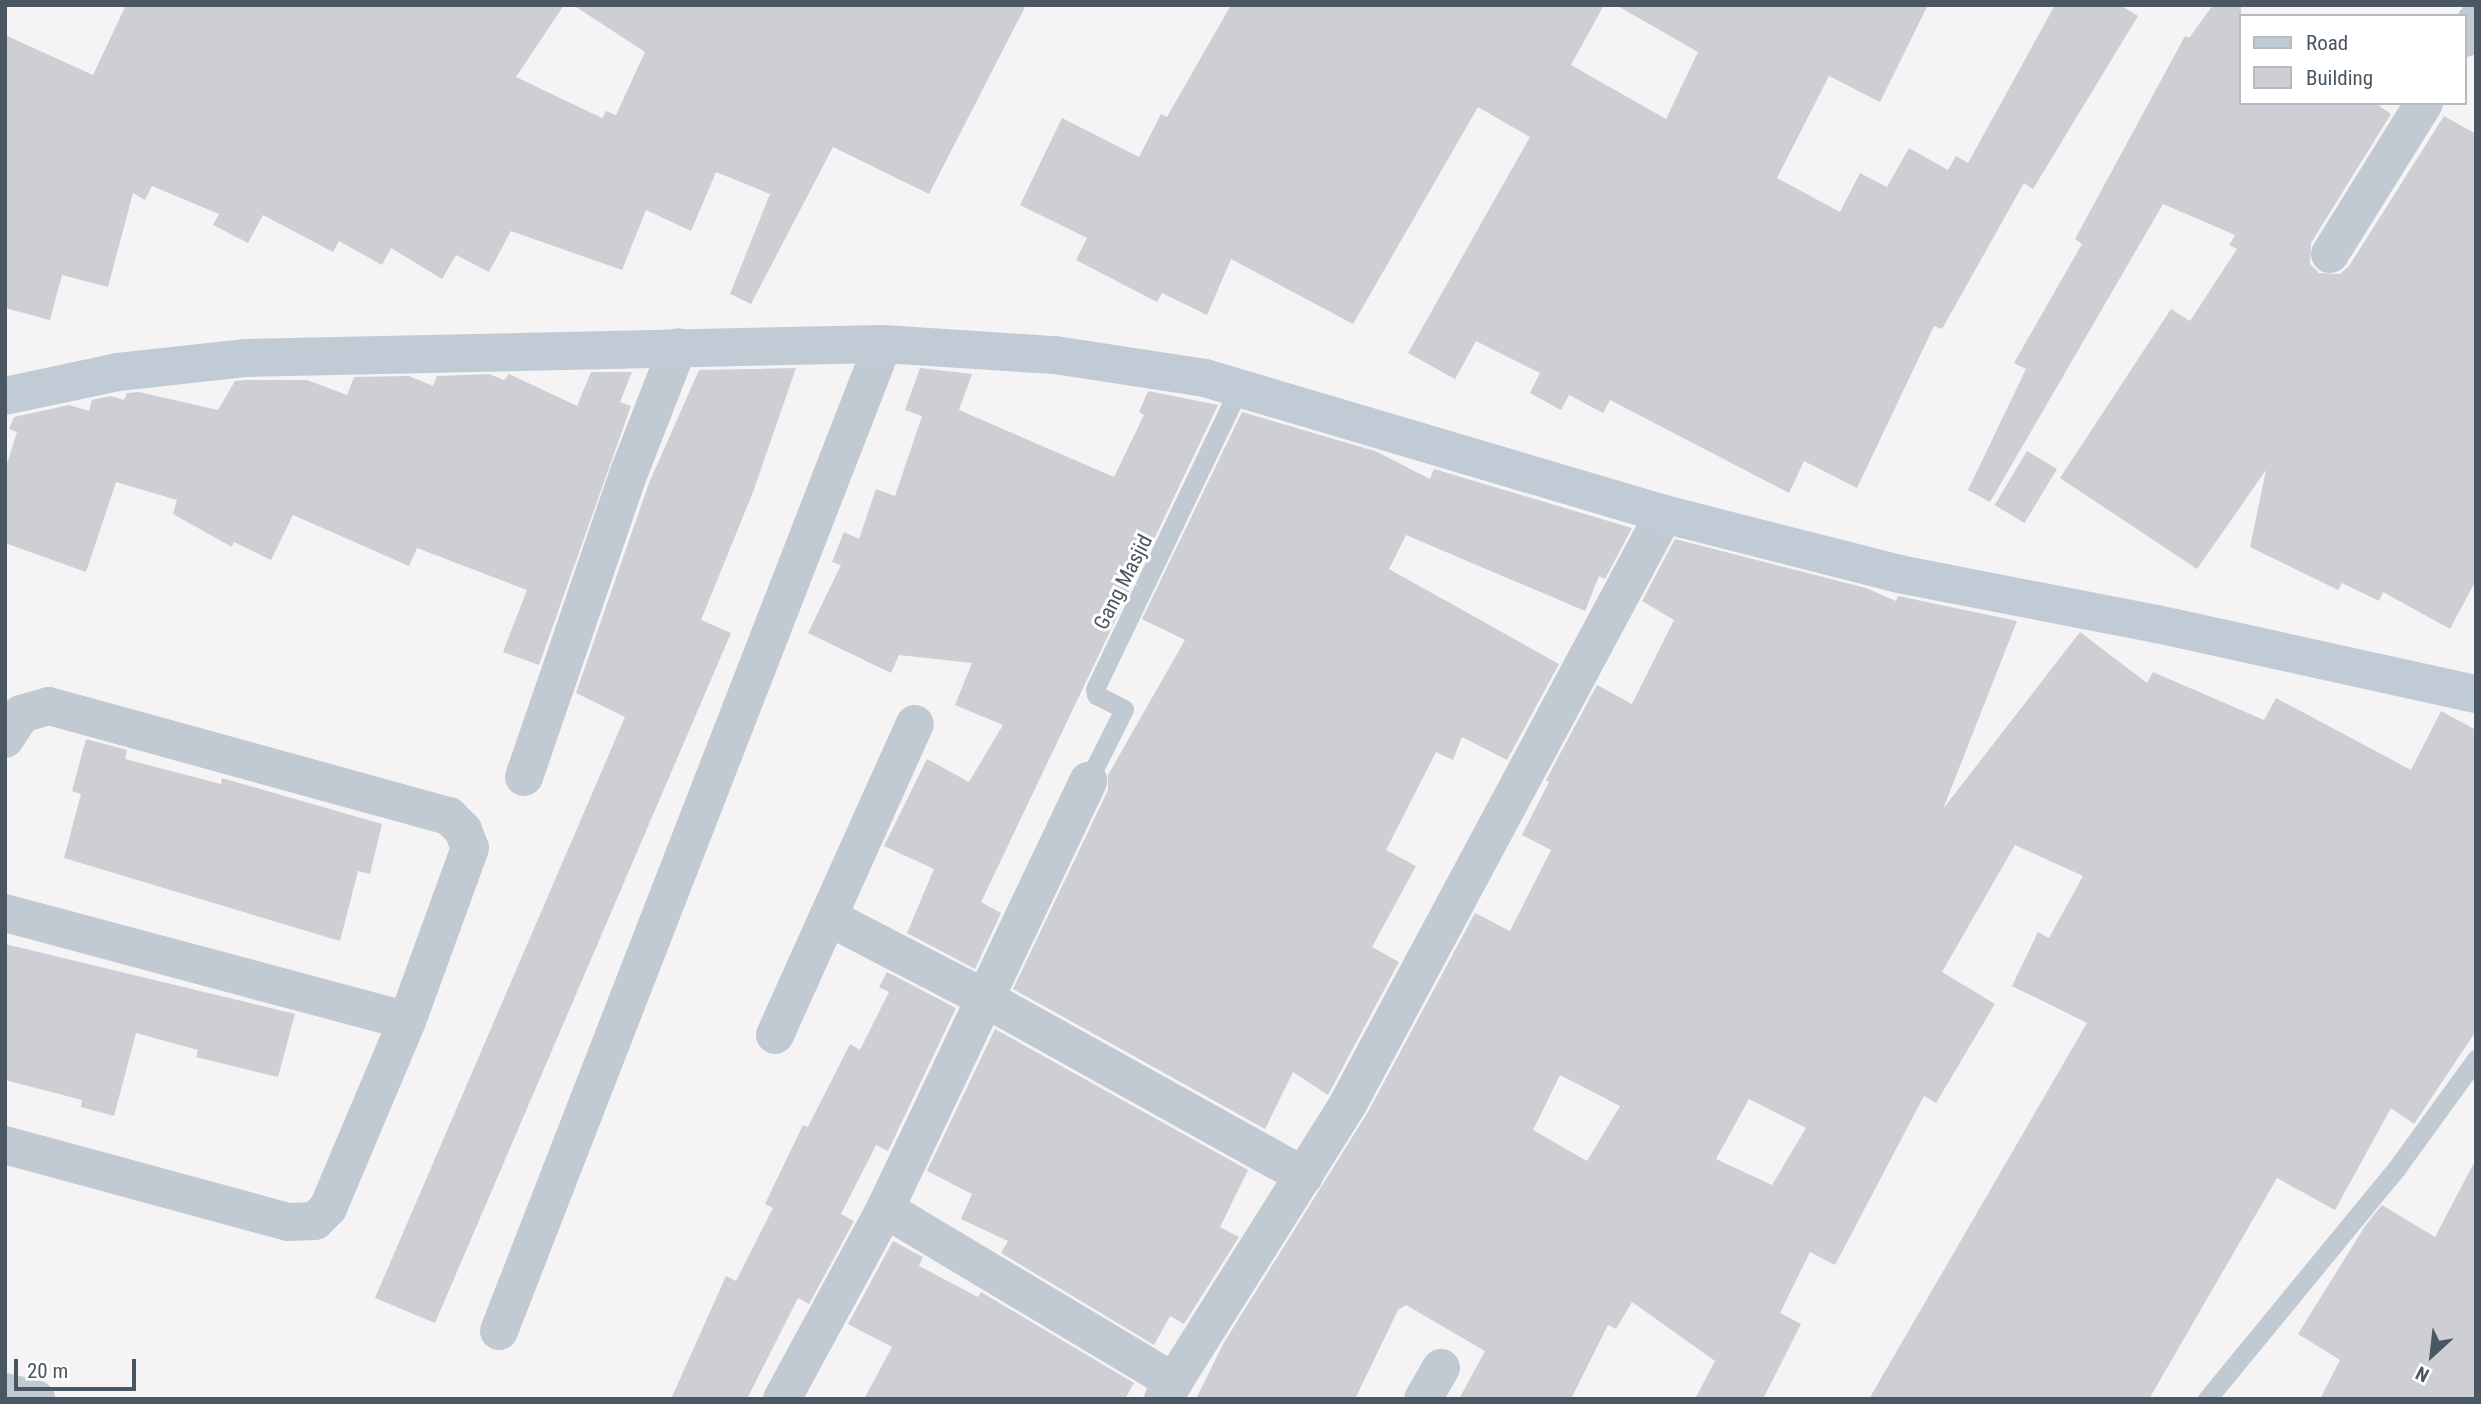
<!DOCTYPE html>
<style>
body{margin:0}
#map{position:relative;width:2481px;height:1404px;overflow:hidden;background:#f5f3f3;font-family:"Roboto Condensed",sans-serif}
div>[style]{position:absolute}
[style*='--x']{left:calc(var(--x)*1px);top:calc(var(--y)*1px);width:calc(var(--w)*1px);rotate:calc(var(--a)*1deg)}
.building>*{inset:0;background:#cdcfd5;transform-origin:0 0}
.lane>*{height:19px;margin:-9.5px;padding:0 9.5px;transform-origin:9.5px;border-radius:9.5px;background:#c1cad2}
.street>*{height:38px;margin:-19px;padding:0 19px;transform-origin:19px;border-radius:19px;background:#c1cad2}
.secondary>*{height:38px;margin:-19px;padding:0 19px;transform-origin:19px;border-radius:19px;background:#c1cbd6}
span{translate:-50% -50%;white-space:nowrap;text-align:center;line-height:1.15;-webkit-text-stroke:6px #fff;paint-order:stroke}
.street-label{font-size:21px;color:#4a5661}
.frame{position:absolute;inset:0;border:7px solid #4a5661;pointer-events:none}
.legend{position:absolute;left:2239px;top:14px;width:228px;height:91px;box-sizing:border-box;background:#fff;border:2px solid #b7bbc0;margin:0;padding:9px 12px;list-style:none;font-size:21px;color:#4a5661}
.legend li{display:flex;align-items:center;gap:14px;height:35px}
.legend b{width:35px;border:2px solid #b7bbc0}
.north{position:absolute;left:2397px;top:1320px;width:70px;height:70px;-webkit-text-stroke:5px #fff;paint-order:stroke;rotate:207deg;font-size:19px;font-weight:700;line-height:28px;text-align:center;color:#4a5661}
.north::after{content:'';display:block;margin:auto;width:24px;height:32px;background:#4a5661;clip-path:polygon(50% 0,100% 100%,50% 72%,0 100%)}
.scale{position:absolute;left:14px;top:1359px;width:122px;height:32px;box-sizing:border-box;border:4px solid #4a5661;border-top:0;padding-left:9px;font-size:21px;line-height:24px;white-space:nowrap;color:#4a5661;-webkit-text-stroke:5px #fff;paint-order:stroke}
</style>
<div id="map">
<div class="building">
<i style="clip-path:polygon(126px 5px,564px 5px,516px 77px,602px 118px,606px 111px,616px 115px,645px 52px,573px 5px,1026px 5px,929px 194px,833px 147px,751px 304px,730px 294px,770px 194px,716px 172px,691px 231px,646px 210px,622px 270px,511px 231px,489px 272px,456px 255px,442px 279px,391px 248px,382px 265px,339px 241px,333px 252px,263px 215px,248px 243px,213px 225px,219px 214px,152px 186px,145px 200px,133px 193px,108px 287px,62px 275px,50px 320px,5px 308px,5px 35px,93px 75px)"></i>
<i style="clip-path:polygon(1231px 5px,1604px 5px,1571px 65px,1666px 119px,1698px 52px,1616px 5px,1928px 5px,1880px 102px,1829px 76px,1777px 178px,1840px 212px,1860px 173px,1887px 187px,1909px 148px,1948px 170px,1956px 156px,1968px 163px,2055px 5px,2120px 5px,2138px 16px,2033px 189px,2024px 183px,1942px 329px,1934px 326px,1857px 488px,1804px 461px,1789px 493px,1610px 400px,1603px 413px,1569px 395px,1561px 410px,1530px 393px,1540px 373px,1476px 341px,1455px 379px,1408px 353px,1530px 137px,1478px 107px,1353px 324px,1231px 259px,1207px 315px,1162px 293px,1157px 302px,1076px 260px,1087px 238px,1020px 205px,1062px 118px,1139px 157px,1161px 114px,1167px 117px)"></i>
<i style="clip-path:polygon(2213px 5px,2241px 5px,2241px 103px,2375px 103px,2391px 114px,2311px 243px,2310px 264px,2319px 273px,2340px 274px,2349px 266px,2444px 116px,2476px 134px,2476px 580px,2450px 629px,2383px 592px,2379px 601px,2342px 583px,2338px 590px,2250px 547px,2266px 470px,2197px 569px,2060px 478px,2171px 309px,2190px 321px,2237px 249px,2229px 245px,2235px 235px,2163px 204px,1990px 502px,1968px 490px,2026px 369px,2014px 363px,2082px 244px,2075px 239px,2185px 36px,2189px 38px)"></i>
<i style="clip-path:polygon(796px 368px,753px 492px,701px 620px,731px 633px,435px 1323px,375px 1298px,625px 717px,576px 693px,649px 483px,699px 370px)"></i>
<i style="clip-path:polygon(920px 368px,972px 374px,959px 410px,1114px 477px,1144px 415px,1139px 412px,1148px 391px,1218px 405px,981px 902px,1001px 913px,975px 969px,907px 933px,934px 869px,884px 846px,927px 759px,969px 782px,1003px 725px,955px 705px,972px 663px,899px 655px,891px 673px,808px 633px,841px 565px,832px 562px,844px 532px,859px 539px,876px 489px,895px 496px,922px 416px,905px 410px)"></i>
<i style="clip-path:polygon(591px 372px,632px 372px,620px 402px,631px 406px,539px 665px,503px 652px,527px 590px,417px 548px,409px 566px,293px 515px,271px 560px,234px 542px,232px 547px,173px 514px,177px 500px,116px 482px,86px 572px,5px 543px,5px 470px,17px 432px,9px 429px,14px 417px,69px 405px,89px 411px,92px 400px,110px 396px,124px 400px,127px 393px,139px 392px,218px 410px,235px 381px,245px 380px,307px 380px,347px 395px,354px 377px,409px 376px,433px 386px,437px 376px,489px 374px,504px 380px,509px 374px,577px 406px)"></i>
<i style="clip-path:polygon(1242px 412px,1375px 451px,1430px 479px,1434px 469px,1632px 528px,1605px 579px,1599px 576px,1585px 611px,1406px 535px,1389px 569px,1559px 664px,1507px 760px,1462px 737px,1453px 760px,1436px 752px,1386px 850px,1416px 866px,1372px 947px,1399px 962px,1328px 1095px,1293px 1072px,1265px 1129px,1013px 989px,1108px 790px,1108px 775px,1185px 640px,1142px 619px)"></i>
<i style="left:2027px;top:451px;width:35px;height:63px;rotate:31deg"></i>
<i style="clip-path:polygon(evenodd,1675px 539px,1866px 588px,1896px 601px,1898px 596px,2017px 621px,1943px 809px,2080px 632px,2147px 683px,2153px 672px,2264px 720px,2276px 698px,2411px 770px,2441px 711px,2476px 730px,2476px 1031px,2414px 1124px,2391px 1108px,2335px 1210px,2277px 1178px,2149px 1399px,1869px 1399px,2087px 1023px,2012px 986px,2038px 932px,2049px 938px,2083px 876px,2015px 845px,1942px 972px,1995px 1004px,1936px 1103px,1924px 1096px,1835px 1265px,1810px 1252px,1780px 1313px,1801px 1324px,1763px 1399px,1695px 1399px,1715px 1361px,1632px 1302px,1616px 1329px,1608px 1325px,1571px 1399px,1459px 1399px,1485px 1351px,1406px 1305px,1398px 1310px,1355px 1399px,1196px 1399px,1223px 1344px,1368px 1112px,1475px 913px,1510px 931px,1551px 850px,1522px 835px,1549px 782px,1546px 780px,1597px 685px,1632px 704px,1674px 620px,1642px 601px,1675px 539px,1560px 1075px,1620px 1106px,1587px 1161px,1533px 1130px,1560px 1075px,1675px 539px,1749px 1099px,1806px 1128px,1772px 1185px,1716px 1159px,1749px 1099px)"></i>
<i style="clip-path:polygon(86px 739px,127px 750px,125px 759px,221px 784px,222px 778px,382px 824px,370px 874px,358px 871px,340px 941px,64px 858px,81px 794px,72px 791px)"></i>
<i style="clip-path:polygon(5px 944px,295px 1014px,278px 1077px,196px 1057px,198px 1050px,136px 1033px,114px 1116px,81px 1107px,82px 1100px,5px 1080px)"></i>
<i style="clip-path:polygon(887px 972px,956px 1008px,888px 1151px,876px 1145px,841px 1214px,854px 1221px,809px 1304px,798px 1298px,747px 1399px,671px 1399px,726px 1276px,736px 1281px,773px 1208px,765px 1204px,803px 1125px,808px 1127px,850px 1044px,860px 1050px,889px 992px,879px 987px)"></i>
<i style="clip-path:polygon(995px 1029px,1248px 1170px,1220px 1227px,1239px 1237px,1184px 1324px,1170px 1316px,1154px 1345px,1001px 1253px,1008px 1241px,961px 1219px,972px 1194px,927px 1171px)"></i>
<i style="clip-path:polygon(2476px 1159px,2476px 1399px,2320px 1399px,2340px 1360px,2298px 1334px,2365px 1226px,2382px 1205px,2435px 1237px)"></i>
<i style="clip-path:polygon(893px 1241px,923px 1257px,919px 1266px,978px 1297px,981px 1292px,1134px 1383px,1125px 1399px,864px 1399px,892px 1347px,848px 1324px)"></i>
</div>
<div class="lane">
<i style="--x:1088;--y:781;--w:80;--a:-63.4"></i>
<i style="--x:1124;--y:709;--w:31;--a:-153"></i>
<i style="--x:1096;--y:695;--w:6;--a:-99"></i>
<i style="--x:1095;--y:689;--w:335;--a:-64.4"></i>
<i style="--x:2207;--y:1399;--w:298;--a:-50.6"></i>
<i style="--x:2396;--y:1169;--w:136;--a:-54"></i>
</div>
<div class="street">
<i style="--x:2465;--y:38;--w:20;--a:-57"></i>
<i style="--x:2330;--y:254;--w:178;--a:-58.1"></i>
<i style="--x:5;--y:739;--w:30;--a:-57"></i>
<i style="--x:21;--y:714;--w:29;--a:-16"></i>
<i style="--x:49;--y:706;--w:415;--a:15.4"></i>
<i style="--x:449;--y:816;--w:20;--a:45"></i>
<i style="--x:463;--y:830;--w:19;--a:69"></i>
<i style="--x:470;--y:848;--w:184;--a:110"></i>
<i style="--x:407;--y:1021;--w:203;--a:112.9"></i>
<i style="--x:328;--y:1208;--w:18;--a:135"></i>
<i style="--x:315;--y:1221;--w:27;--a:178"></i>
<i style="--x:288;--y:1222;--w:293;--a:-164.8"></i>
<i style="--x:524;--y:777;--w:319;--a:-71"></i>
<i style="--x:628;--y:475;--w:137;--a:-68.7"></i>
<i style="--x:5;--y:913;--w:416;--a:15"></i>
<i style="--x:828;--y:917;--w:178;--a:27.4"></i>
<i style="--x:986;--y:999;--w:364;--a:29.1"></i>
<i style="--x:775;--y:1035;--w:341;--a:-65.8"></i>
<i style="--x:885;--y:1209;--w:337;--a:30.9"></i>
<i style="--x:499;--y:1331;--w:1059;--a:-68.74"></i>
<i style="--x:5;--y:1392;--w:32;--a:13"></i>
<i style="--x:782;--y:1399;--w:216;--a:-61.5"></i>
<i style="--x:885;--y:1209;--w:474;--a:-64.6"></i>
<i style="--x:1163;--y:1399;--w:350;--a:-57.9"></i>
<i style="--x:1349;--y:1102;--w:667;--a:-61.82"></i>
<i style="--x:1423;--y:1399;--w:36;--a:-60"></i>
</div>
<div class="secondary">
<i style="--x:5;--y:396;--w:116;--a:-12"></i>
<i style="--x:118;--y:372;--w:127;--a:-6.3"></i>
<i style="--x:244;--y:358;--w:639;--a:-1.26"></i>
<i style="--x:883;--y:344;--w:172;--a:3.7"></i>
<i style="--x:1055;--y:355;--w:152;--a:8.7"></i>
<i style="--x:1205;--y:378;--w:479;--a:16.5"></i>
<i style="--x:1664;--y:514;--w:243;--a:14.3"></i>
<i style="--x:1899;--y:574;--w:263;--a:11"></i>
<i style="--x:2157;--y:624;--w:327;--a:12.4"></i>
</div>
<div class="street-label">
<span style="left:1123px;top:582px;rotate:-63deg">Gang Masjid</span>
</div>
<div class="frame"></div>
<ul class="legend">
<li><b style="height:9px;background:#c1cbd6"></b>Road</li>
<li><b style="height:19px;background:#cdcfd5"></b>Building</li>
</ul>
<div class="north">N</div>
<div class="scale">20 m</div>
</div>
